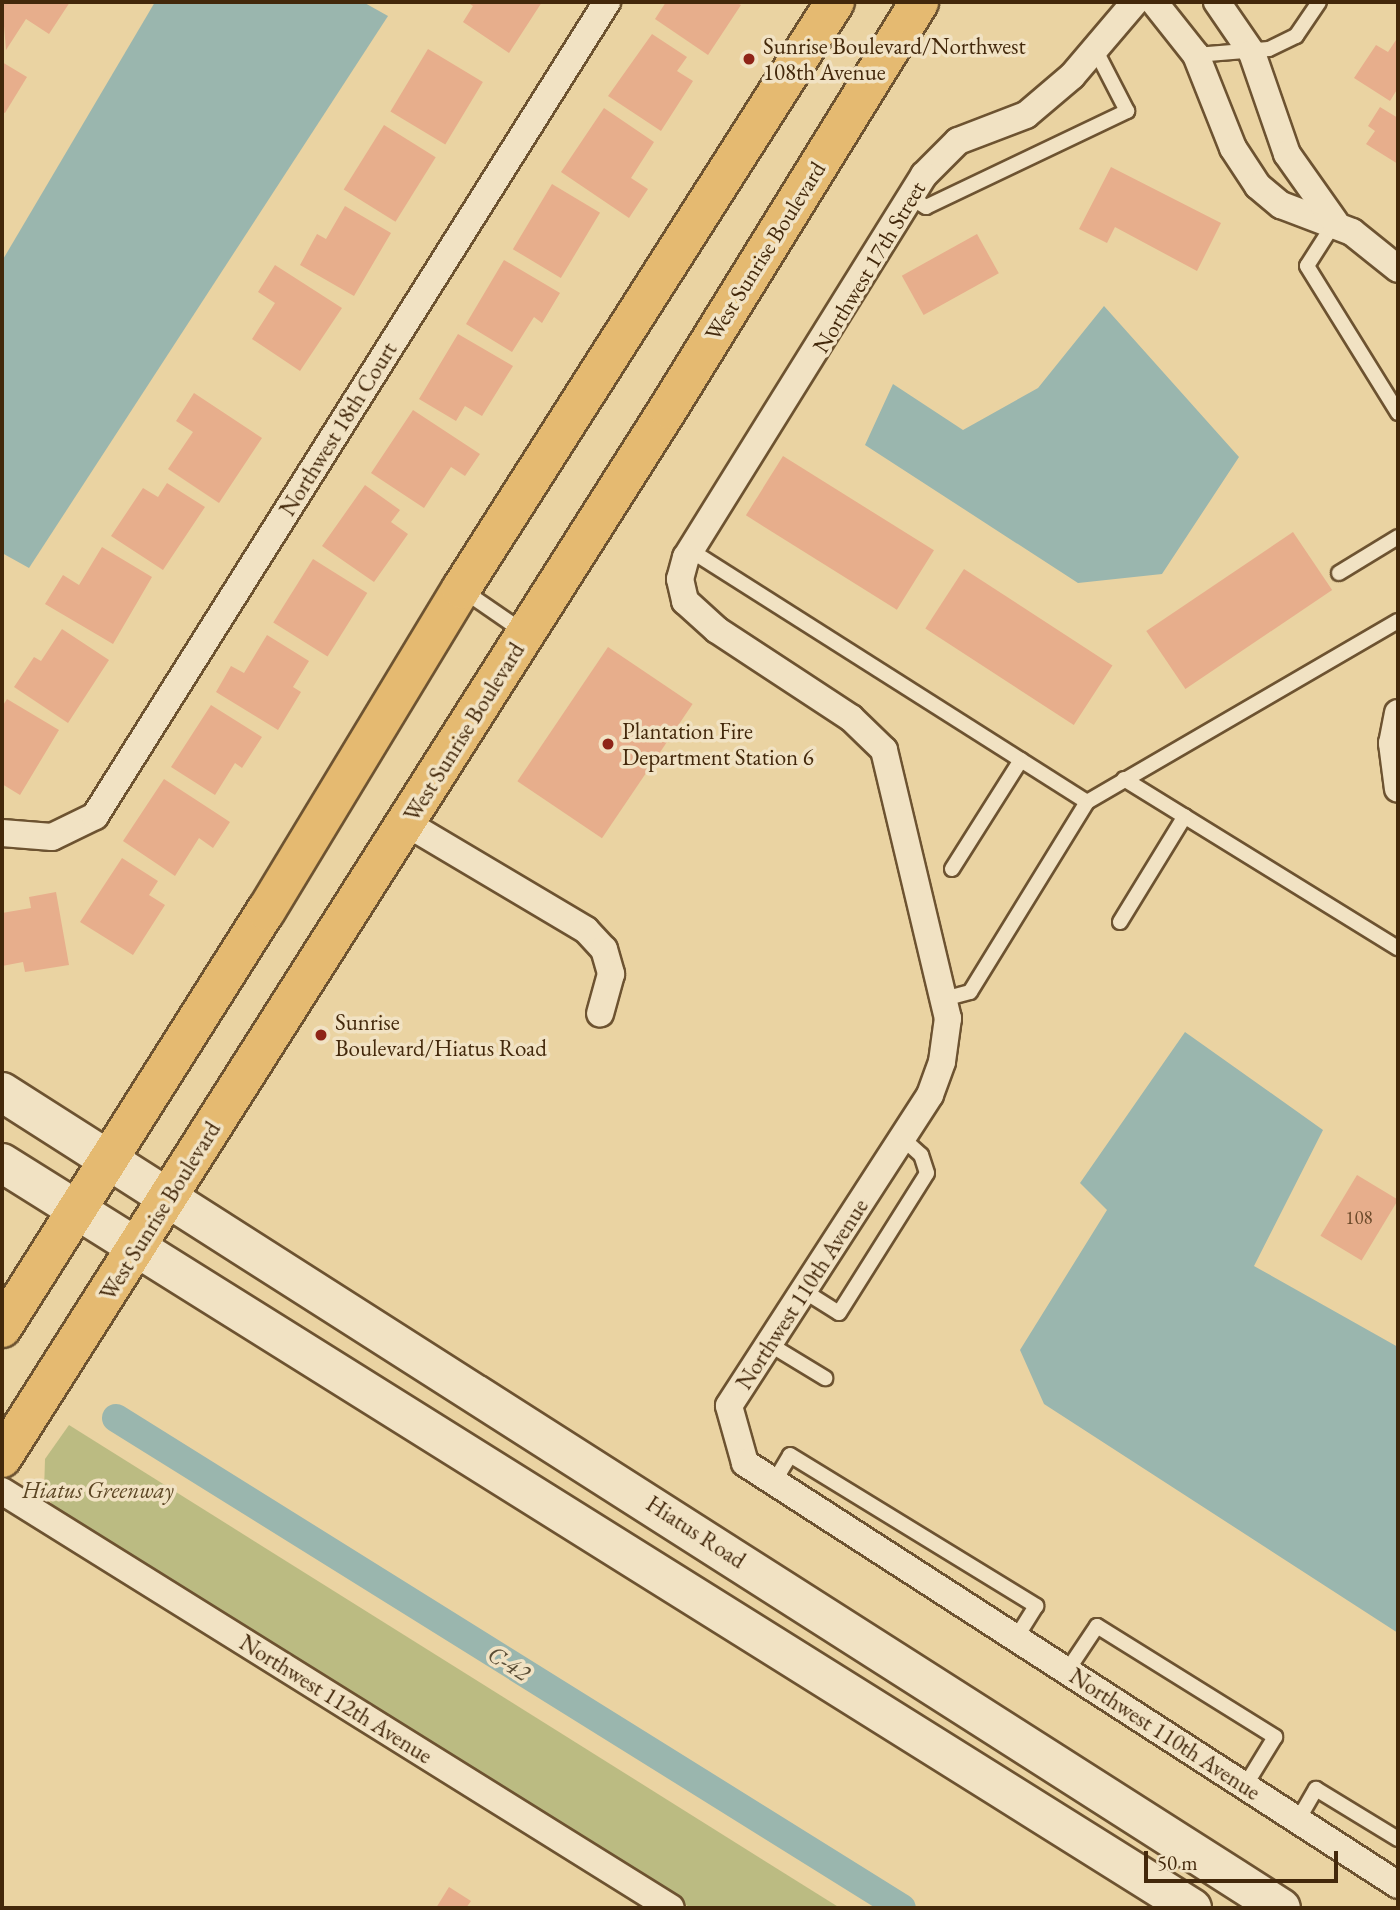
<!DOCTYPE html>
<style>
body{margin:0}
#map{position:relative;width:1400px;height:1910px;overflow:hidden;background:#ead3a2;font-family:"EB Garamond",serif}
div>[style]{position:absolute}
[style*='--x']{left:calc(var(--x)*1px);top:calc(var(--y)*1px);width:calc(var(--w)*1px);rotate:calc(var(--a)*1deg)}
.green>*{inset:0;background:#bbbb82}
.water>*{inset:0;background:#9ab6ae}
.canal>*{height:28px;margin:-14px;padding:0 14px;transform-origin:14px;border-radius:14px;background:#9ab6ae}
.building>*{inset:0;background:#e7ae8c;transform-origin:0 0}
.roads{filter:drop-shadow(2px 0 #6d5331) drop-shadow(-2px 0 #6d5331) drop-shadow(0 2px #6d5331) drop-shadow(0 -2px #6d5331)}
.service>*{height:14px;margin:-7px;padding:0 7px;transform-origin:7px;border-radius:7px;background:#f1e2c3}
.minor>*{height:26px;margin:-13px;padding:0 13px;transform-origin:13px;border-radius:13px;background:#f1e2c3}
.secondary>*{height:38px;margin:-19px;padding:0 19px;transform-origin:19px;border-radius:19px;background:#f1e2c3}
.trunk>*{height:38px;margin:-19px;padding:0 19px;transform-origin:19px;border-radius:19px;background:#e5ba71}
.dots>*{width:19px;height:19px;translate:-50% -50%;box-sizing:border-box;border:4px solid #f1e2c3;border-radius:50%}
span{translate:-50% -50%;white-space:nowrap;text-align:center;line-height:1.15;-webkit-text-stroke:7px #f1e2c3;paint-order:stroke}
.number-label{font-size:19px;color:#6c4a2b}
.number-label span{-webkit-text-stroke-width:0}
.poi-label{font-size:23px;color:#43280b}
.left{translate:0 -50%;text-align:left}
.street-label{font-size:23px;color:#43280b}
.park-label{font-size:23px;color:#5b4523;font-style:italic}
.water-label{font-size:24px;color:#594c34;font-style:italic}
.frame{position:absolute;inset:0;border:4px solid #43280b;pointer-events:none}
.scale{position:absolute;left:1144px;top:1851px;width:194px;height:32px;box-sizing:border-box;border:4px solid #43280b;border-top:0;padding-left:9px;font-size:21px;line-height:24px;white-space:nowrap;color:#43280b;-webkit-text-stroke:5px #f1e2c3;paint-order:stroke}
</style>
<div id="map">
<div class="green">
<i style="clip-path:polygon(69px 1425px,840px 1908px,691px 1908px,57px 1512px,44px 1491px,45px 1459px)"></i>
</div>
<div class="water">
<i style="clip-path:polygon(155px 2px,363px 2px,388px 16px,29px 568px,2px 553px,2px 261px)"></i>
<i style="clip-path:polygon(1104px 306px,1239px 457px,1162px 574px,1078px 583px,865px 445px,893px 384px,963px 430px,1038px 388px)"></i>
<i style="clip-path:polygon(1185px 1032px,1323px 1130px,1254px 1266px,1398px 1347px,1398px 1633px,1044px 1404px,1020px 1350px,1107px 1210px,1080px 1183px)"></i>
</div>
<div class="canal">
<i style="--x:116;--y:1418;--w:926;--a:31.94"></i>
</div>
<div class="building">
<i style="clip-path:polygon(2px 2px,70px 2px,49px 34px,26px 19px,6px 50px)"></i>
<i style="clip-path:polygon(467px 2px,542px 2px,509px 53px,463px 22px,473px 6px)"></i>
<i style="clip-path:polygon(666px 2px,735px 2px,741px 5px,708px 55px,655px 19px)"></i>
<i style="clip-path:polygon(652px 34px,687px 57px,677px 71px,693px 81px,661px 131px,608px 96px)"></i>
<i style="clip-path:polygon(1396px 40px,1398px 88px,1390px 101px,1354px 78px,1376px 45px,1388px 52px)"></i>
<i style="left:428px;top:49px;width:64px;height:73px;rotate:31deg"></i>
<i style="clip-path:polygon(2px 62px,27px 77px,5px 113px,2px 112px)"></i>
<i style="clip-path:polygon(1380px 107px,1398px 118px,1398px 164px,1366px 144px,1375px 131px,1368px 126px)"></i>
<i style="clip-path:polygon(604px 108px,654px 142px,631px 178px,648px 189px,629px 218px,561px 172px)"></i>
<i style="left:384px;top:125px;width:61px;height:76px;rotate:32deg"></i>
<i style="clip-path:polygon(1111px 167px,1221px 223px,1197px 271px,1115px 227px,1107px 243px,1079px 229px)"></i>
<i style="left:552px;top:184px;width:56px;height:76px;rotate:31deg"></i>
<i style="clip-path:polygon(345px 206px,391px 233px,354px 296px,300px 265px,317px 234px,326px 239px)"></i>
<i style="left:977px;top:234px;width:45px;height:86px;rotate:61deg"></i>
<i style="clip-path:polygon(504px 260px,560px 293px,542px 323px,534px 317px,512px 352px,466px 324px)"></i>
<i style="clip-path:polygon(275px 265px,342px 308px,300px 371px,252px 339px,275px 303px,258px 292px)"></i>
<i style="clip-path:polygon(458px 334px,513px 366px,482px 416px,465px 406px,456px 421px,419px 399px)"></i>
<i style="clip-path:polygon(194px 393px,262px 438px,219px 503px,168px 469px,193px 432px,176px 421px)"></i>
<i style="clip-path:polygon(413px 410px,480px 454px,465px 476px,451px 467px,424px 508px,371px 473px)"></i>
<i style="left:783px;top:456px;width:178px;height:70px;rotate:32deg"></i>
<i style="clip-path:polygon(167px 483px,205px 507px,163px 570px,111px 536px,143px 488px,158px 497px)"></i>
<i style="clip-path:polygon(365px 485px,400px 510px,391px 522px,408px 534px,374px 582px,322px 546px)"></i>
<i style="left:1293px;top:532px;width:70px;height:177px;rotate:56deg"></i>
<i style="clip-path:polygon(102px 547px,152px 577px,113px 644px,45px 604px,63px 575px,79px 585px)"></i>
<i style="left:313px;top:559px;width:64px;height:75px;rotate:32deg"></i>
<i style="left:964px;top:569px;width:177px;height:71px;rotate:33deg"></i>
<i style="clip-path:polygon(62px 629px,109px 660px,68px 723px,14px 687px,34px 657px,41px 661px)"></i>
<i style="clip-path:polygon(267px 635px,309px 661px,293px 687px,301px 692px,278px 730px,216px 692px,231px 666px,244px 673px)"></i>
<i style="left:608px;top:647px;width:102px;height:162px;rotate:34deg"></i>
<i style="clip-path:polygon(7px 699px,59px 730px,20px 795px,2px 784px,2px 707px)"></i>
<i style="clip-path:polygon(211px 705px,262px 737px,242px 768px,235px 763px,215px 795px,171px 767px)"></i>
<i style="clip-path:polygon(164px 779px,230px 822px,213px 848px,199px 838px,175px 876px,123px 841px)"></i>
<i style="clip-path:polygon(122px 858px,158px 881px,149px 895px,165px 905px,133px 955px,80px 922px)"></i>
<i style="clip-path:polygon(56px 892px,69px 965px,25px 972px,23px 962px,2px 966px,2px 913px,31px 908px,29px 897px)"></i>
<i style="left:1357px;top:1175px;width:48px;height:71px;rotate:31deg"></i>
<i style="clip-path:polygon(449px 1887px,471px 1901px,466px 1908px,436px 1908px)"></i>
</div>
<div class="roads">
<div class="service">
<i style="--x:1196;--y:55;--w:73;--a:-4.7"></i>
<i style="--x:1269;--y:49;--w:30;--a:-26"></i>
<i style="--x:1296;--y:36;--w:41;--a:-55.9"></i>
<i style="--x:910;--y:197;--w:19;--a:32"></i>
<i style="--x:926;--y:207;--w:223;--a:-25.5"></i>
<i style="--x:1127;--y:111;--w:70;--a:-117.3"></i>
<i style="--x:1335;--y:222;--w:52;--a:122.5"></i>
<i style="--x:1307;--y:266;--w:173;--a:58.2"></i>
<i style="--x:690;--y:550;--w:470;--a:32.4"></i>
<i style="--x:1087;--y:802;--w:223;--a:121.6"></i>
<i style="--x:970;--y:992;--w:27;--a:165"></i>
<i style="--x:1339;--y:573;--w:69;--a:-31.4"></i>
<i style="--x:464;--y:591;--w:74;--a:34.5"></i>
<i style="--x:1124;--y:779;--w:322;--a:31.7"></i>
<i style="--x:1087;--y:802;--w:360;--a:-30.2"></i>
<i style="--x:952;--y:869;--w:129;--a:-57.7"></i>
<i style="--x:1120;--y:922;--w:124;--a:-58.5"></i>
<i style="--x:804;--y:1291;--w:41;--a:32.2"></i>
<i style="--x:839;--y:1313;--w:165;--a:-57.8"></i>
<i style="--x:927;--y:1173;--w:19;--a:-108"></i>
<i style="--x:921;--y:1155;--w:25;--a:-138"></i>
<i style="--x:769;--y:1344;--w:66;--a:31.3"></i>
<i style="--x:774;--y:1482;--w:31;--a:-59"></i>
<i style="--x:790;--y:1455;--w:289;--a:31.5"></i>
<i style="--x:1036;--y:1606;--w:38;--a:122"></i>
<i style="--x:1067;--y:1671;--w:54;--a:-56.3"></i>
<i style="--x:1097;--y:1626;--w:210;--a:31.9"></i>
<i style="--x:1275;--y:1737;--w:57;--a:121.5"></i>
<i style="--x:1298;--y:1820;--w:36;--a:-60"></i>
<i style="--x:1316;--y:1789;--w:96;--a:31.4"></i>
</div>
<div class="minor">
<i style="--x:1135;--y:2;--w:97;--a:130.4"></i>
<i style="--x:1072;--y:76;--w:60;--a:139.7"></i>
<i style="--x:1026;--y:115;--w:73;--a:159.1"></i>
<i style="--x:958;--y:141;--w:48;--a:135"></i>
<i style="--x:924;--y:175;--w:450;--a:121.9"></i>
<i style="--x:686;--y:557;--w:23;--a:105"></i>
<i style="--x:680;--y:579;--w:23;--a:77"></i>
<i style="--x:685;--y:601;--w:43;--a:42.2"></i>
<i style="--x:717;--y:630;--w:160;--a:33.3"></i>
<i style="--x:851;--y:718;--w:46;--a:44.1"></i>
<i style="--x:884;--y:750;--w:276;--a:76.6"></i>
<i style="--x:948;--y:1018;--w:44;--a:97.8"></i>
<i style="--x:942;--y:1062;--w:35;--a:110"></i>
<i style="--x:930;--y:1095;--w:370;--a:122.9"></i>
<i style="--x:729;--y:1406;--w:59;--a:74.3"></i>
<i style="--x:745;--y:1463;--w:777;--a:32.87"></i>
<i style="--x:1154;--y:2;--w:68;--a:51.6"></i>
<i style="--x:1196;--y:55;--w:100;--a:68.3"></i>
<i style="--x:1233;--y:148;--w:45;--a:56.7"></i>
<i style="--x:1258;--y:186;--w:30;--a:40"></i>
<i style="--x:1281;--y:205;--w:76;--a:20.8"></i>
<i style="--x:1352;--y:232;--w:59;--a:38.8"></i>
<i style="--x:1217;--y:2;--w:62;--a:55.5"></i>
<i style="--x:1252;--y:53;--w:107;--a:70.9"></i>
<i style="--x:1287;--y:154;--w:83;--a:54.8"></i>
<i style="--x:1398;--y:713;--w:31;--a:101"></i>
<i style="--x:1392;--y:743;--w:46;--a:82.6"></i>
<i style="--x:406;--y:823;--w:209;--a:30.7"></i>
<i style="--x:586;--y:930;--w:26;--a:47"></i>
<i style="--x:604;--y:949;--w:26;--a:74"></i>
<i style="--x:611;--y:974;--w:41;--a:105.4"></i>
<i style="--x:2;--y:833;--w:50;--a:4.6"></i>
<i style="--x:52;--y:837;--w:48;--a:-26"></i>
<i style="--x:95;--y:816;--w:962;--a:-57.83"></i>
<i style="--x:2;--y:1491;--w:788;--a:31.94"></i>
</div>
<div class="secondary">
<i style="--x:2;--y:1092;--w:1517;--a:32.54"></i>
<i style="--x:2;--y:1163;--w:1404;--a:32.05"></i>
</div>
<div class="trunk">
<i style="--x:2;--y:1328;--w:494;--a:-57.7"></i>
<i style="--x:266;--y:911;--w:376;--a:-58.8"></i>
<i style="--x:461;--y:589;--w:696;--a:-57.5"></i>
<i style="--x:2;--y:1458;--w:1243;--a:-57.59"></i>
<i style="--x:668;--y:409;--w:478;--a:-58.3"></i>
</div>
</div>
<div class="dots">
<i style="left:749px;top:59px;background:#8f2418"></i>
<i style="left:608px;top:744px;background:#8f2418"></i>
<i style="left:321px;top:1035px;background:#8f2418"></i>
</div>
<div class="number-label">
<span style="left:1359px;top:1218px">108</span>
</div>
<div class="poi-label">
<span class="left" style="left:763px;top:59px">Sunrise Boulevard/Northwest<br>108th Avenue</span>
<span class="left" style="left:622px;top:744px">Plantation Fire<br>Department Station 6</span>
<span class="left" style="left:335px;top:1035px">Sunrise<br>Boulevard/Hiatus Road</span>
</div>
<div class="street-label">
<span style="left:765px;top:251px;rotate:-58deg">West Sunrise Boulevard</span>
<span style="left:869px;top:267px;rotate:-59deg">Northwest 17th Street</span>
<span style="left:338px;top:429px;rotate:-58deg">Northwest 18th Court</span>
<span style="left:464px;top:732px;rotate:-58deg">West Sunrise Boulevard</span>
<span style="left:160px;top:1211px;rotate:-58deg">West Sunrise Boulevard</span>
<span style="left:802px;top:1294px;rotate:-57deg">Northwest 110th Avenue</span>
<span style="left:696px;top:1532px;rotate:33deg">Hiatus Road</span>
<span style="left:336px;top:1699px;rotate:32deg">Northwest 112th Avenue</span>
<span style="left:1165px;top:1734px;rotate:33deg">Northwest 110th Avenue</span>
</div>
<div class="park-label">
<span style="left:98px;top:1490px">Hiatus Greenway</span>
</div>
<div class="water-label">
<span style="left:509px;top:1663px;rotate:32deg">C-42</span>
</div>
<div class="frame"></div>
<div class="scale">50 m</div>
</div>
